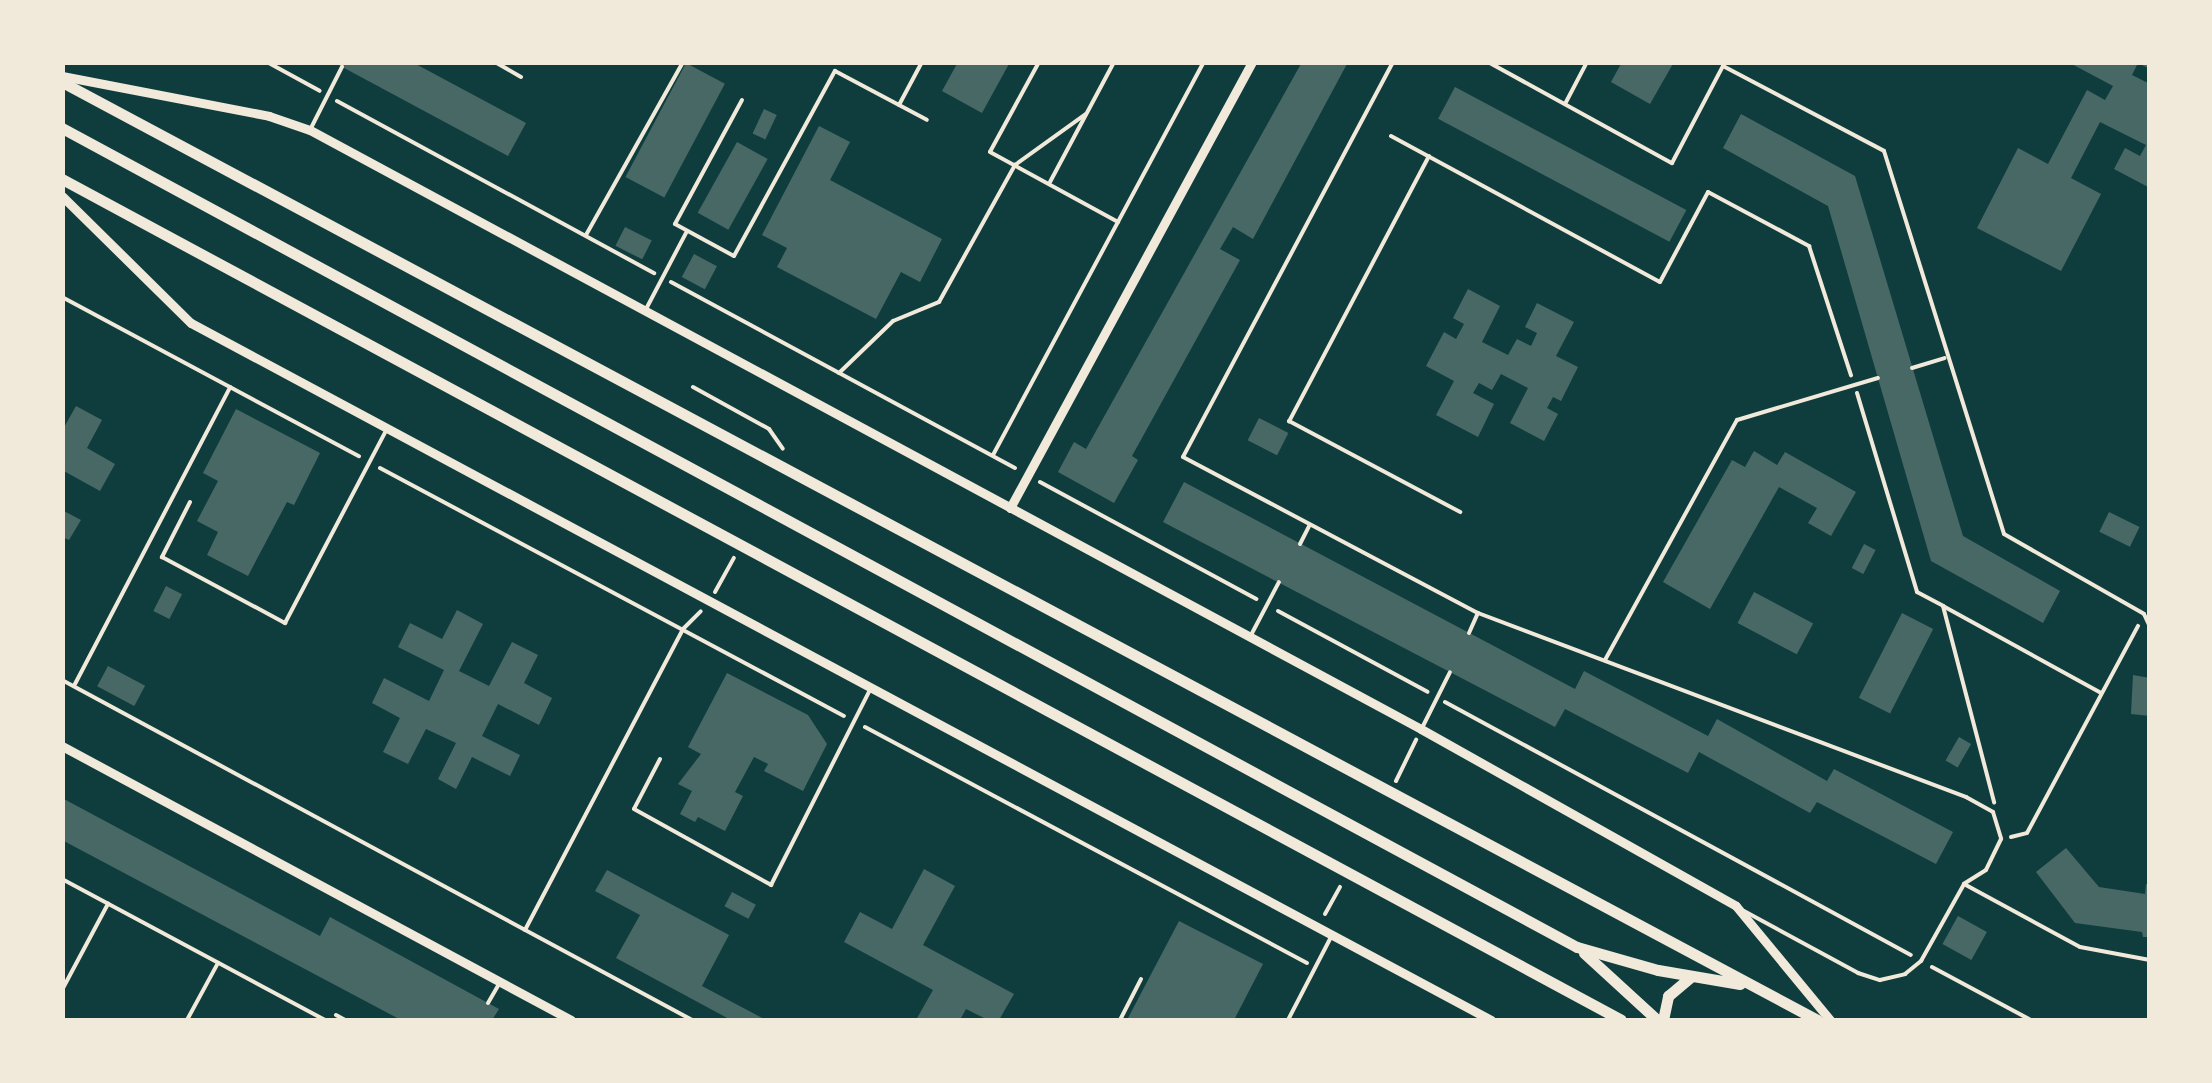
<!DOCTYPE html>
<style>
body{margin:0}
#map{position:relative;width:2212px;height:1083px;overflow:hidden;background:#0f3d3e;font-family:"Exo 2",sans-serif}
div>[style]{position:absolute}
[style*='--x']{left:calc(var(--x)*1px);top:calc(var(--y)*1px);width:calc(var(--w)*1px);rotate:calc(var(--a)*1deg)}
.building>*{inset:0;background:#486865;transform-origin:0 0}
.path>*{height:4px;margin:-2px;padding:0 2px;transform-origin:2px;border-radius:2px;background:#f1e9da}
.service>*{height:4px;margin:-2px;padding:0 2px;transform-origin:2px;border-radius:2px;background:#f1e9da}
.minor>*{height:9px;margin:-4.5px;padding:0 4.5px;transform-origin:4.5px;border-radius:4.5px;background:#f1e9da}
.secondary>*{height:11px;margin:-5.5px;padding:0 5.5px;transform-origin:5.5px;border-radius:5.5px;background:#f1e9da}
span{translate:-50% -50%;white-space:nowrap;text-align:center;line-height:1.15;-webkit-text-stroke:8px #f1e9da;paint-order:stroke}
.frame{position:absolute;inset:0;border:65px solid #f1e9da;pointer-events:none}
</style>
<div id="map">
<div class="building">
<i style="clip-path:polygon(333px 62px,412px 62px,526px 123px,508px 156px)"></i>
<i style="clip-path:polygon(958px 62px,1010px 62px,982px 113px,942px 91px)"></i>
<i style="clip-path:polygon(1302px 62px,1348px 62px,1253px 239px,1233px 227px,1220px 249px,1240px 260px,1132px 456px,1138px 460px,1114px 503px,1058px 472px,1074px 442px,1086px 449px)"></i>
<i style="clip-path:polygon(1622px 62px,1674px 62px,1650px 104px,1611px 82px)"></i>
<i style="clip-path:polygon(2068px 62px,2150px 62px,2150px 69px,2138px 63px,2132px 75px,2150px 84px,2150px 188px,2114px 169px,2125px 148px,2140px 156px,2146px 145px,2100px 122px,2071px 178px,2101px 194px,2061px 271px,1977px 228px,2018px 148px,2048px 164px,2087px 90px,2105px 100px,2113px 86px)"></i>
<i style="left:686px;top:63px;width:44px;height:129px;rotate:28deg"></i>
<i style="left:1455px;top:87px;width:262px;height:36px;rotate:28deg"></i>
<i style="left:764px;top:109px;width:14px;height:27px;rotate:25deg"></i>
<i style="clip-path:polygon(1741px 114px,1855px 176px,1963px 536px,2060px 591px,2043px 623px,1931px 561px,1828px 206px,1723px 148px)"></i>
<i style="clip-path:polygon(819px 126px,850px 142px,830px 180px,942px 239px,920px 282px,901px 272px,876px 319px,777px 267px,787px 248px,762px 235px)"></i>
<i style="left:737px;top:142px;width:35px;height:81px;rotate:29deg"></i>
<i style="left:625px;top:227px;width:30px;height:21px;rotate:27deg"></i>
<i style="left:694px;top:254px;width:26px;height:26px;rotate:28deg"></i>
<i style="clip-path:polygon(1468px 289px,1500px 306px,1482px 342px,1508px 355px,1517px 339px,1531px 346px,1537px 333px,1525px 327px,1537px 303px,1574px 322px,1556px 356px,1578px 367px,1561px 401px,1553px 397px,1547px 408px,1558px 414px,1544px 441px,1510px 423px,1528px 388px,1501px 374px,1492px 390px,1479px 383px,1473px 393px,1494px 404px,1478px 437px,1436px 415px,1454px 381px,1426px 366px,1444px 332px,1456px 339px,1464px 324px,1453px 318px)"></i>
<i style="clip-path:polygon(76px 406px,102px 420px,87px 448px,115px 464px,100px 491px,62px 470px,62px 431px)"></i>
<i style="clip-path:polygon(236px 409px,320px 453px,294px 505px,287px 502px,248px 576px,207px 555px,218px 532px,197px 521px,218px 481px,203px 473px)"></i>
<i style="left:1259px;top:418px;width:33px;height:25px;rotate:27deg"></i>
<i style="clip-path:polygon(1754px 451px,1777px 465px,1785px 452px,1856px 492px,1831px 536px,1808px 523px,1817px 508px,1779px 487px,1710px 609px,1663px 582px,1732px 460px,1745px 467px)"></i>
<i style="clip-path:polygon(1184px 482px,1575px 689px,1584px 671px,1708px 736px,1717px 719px,1827px 781px,1834px 769px,1953px 832px,1936px 864px,1817px 802px,1810px 813px,1699px 752px,1688px 773px,1565px 709px,1555px 727px,1163px 522px)"></i>
<i style="clip-path:polygon(62px 510px,81px 520px,69px 540px,62px 537px)"></i>
<i style="left:2109px;top:512px;width:34px;height:22px;rotate:26deg"></i>
<i style="left:1864px;top:544px;width:13px;height:27px;rotate:27deg"></i>
<i style="left:166px;top:586px;width:18px;height:28px;rotate:27deg"></i>
<i style="left:1754px;top:592px;width:67px;height:35px;rotate:28deg"></i>
<i style="clip-path:polygon(457px 610px,483px 624px,459px 671px,489px 686px,512px 642px,538px 655px,524px 683px,552px 698px,539px 725px,498px 704px,482px 736px,520px 755px,510px 776px,472px 757px,456px 789px,438px 779px,456px 743px,426px 729px,408px 764px,383px 752px,400px 718px,372px 703px,384px 678px,429px 701px,444px 670px,398px 647px,410px 623px,442px 639px)"></i>
<i style="left:1902px;top:613px;width:35px;height:95px;rotate:27deg"></i>
<i style="left:108px;top:666px;width:42px;height:23px;rotate:28deg"></i>
<i style="clip-path:polygon(727px 673px,808px 715px,827px 744px,803px 791px,764px 771px,768px 764px,754px 757px,735px 792px,743px 796px,725px 831px,698px 817px,695px 822px,680px 814px,692px 791px,678px 784px,701px 754px,688px 747px)"></i>
<i style="clip-path:polygon(2133px 675px,2150px 678px,2150px 716px,2131px 714px)"></i>
<i style="left:1959px;top:737px;width:14px;height:27px;rotate:30deg"></i>
<i style="clip-path:polygon(62px 798px,320px 936px,330px 917px,499px 1009px,492px 1020px,401px 1020px,62px 840px)"></i>
<i style="clip-path:polygon(2066px 848px,2099px 887px,2145px 894px,2146px 884px,2150px 885px,2150px 937px,2143px 937px,2142px 932px,2075px 923px,2036px 872px)"></i>
<i style="clip-path:polygon(924px 869px,955px 886px,923px 945px,1014px 994px,999px 1020px,988px 1020px,966px 1009px,960px 1020px,916px 1020px,933px 990px,844px 942px,860px 912px,892px 929px)"></i>
<i style="clip-path:polygon(607px 870px,729px 935px,702px 986px,766px 1020px,731px 1020px,616px 958px,640px 915px,595px 891px)"></i>
<i style="left:732px;top:892px;width:27px;height:16px;rotate:28deg"></i>
<i style="left:1958px;top:916px;width:33px;height:32px;rotate:29deg"></i>
<i style="clip-path:polygon(1179px 921px,1263px 964px,1234px 1020px,1127px 1020px)"></i>
</div>
<div class="path">
<i style="--x:267;--y:62;--w:60;--a:28.7"></i>
<i style="--x:1039;--y:62;--w:102;--a:118.6"></i>
<i style="--x:990;--y:152;--w:146;--a:28.7"></i>
<i style="--x:337;--y:101;--w:361;--a:28.5"></i>
<i style="--x:1391;--y:136;--w:306;--a:28.5"></i>
<i style="--x:1660;--y:282;--w:102;--a:-61.9"></i>
<i style="--x:1708;--y:192;--w:115;--a:28.1"></i>
<i style="--x:1809;--y:246;--w:136;--a:72"></i>
<i style="--x:1429;--y:156;--w:300;--a:117.8"></i>
<i style="--x:1289;--y:421;--w:194;--a:28"></i>
<i style="--x:1050;--y:182;--w:136;--a:-61.9"></i>
<i style="--x:586;--y:235;--w:198;--a:-60.7"></i>
<i style="--x:671;--y:282;--w:391;--a:28.4"></i>
<i style="--x:62;--y:297;--w:337;--a:28.2"></i>
<i style="--x:839;--y:373;--w:75;--a:-43.9"></i>
<i style="--x:893;--y:321;--w:50;--a:-22.4"></i>
<i style="--x:939;--y:302;--w:157;--a:-61"></i>
<i style="--x:1015;--y:165;--w:87;--a:-35.7"></i>
<i style="--x:693;--y:387;--w:87;--a:28.9"></i>
<i style="--x:769;--y:429;--w:24;--a:55"></i>
<i style="--x:1857;--y:393;--w:208;--a:73.2"></i>
<i style="--x:1917;--y:592;--w:30;--a:28"></i>
<i style="--x:1943;--y:606;--w:203;--a:75.4"></i>
<i style="--x:993;--y:455;--w:446;--a:-61.8"></i>
<i style="--x:380;--y:468;--w:526;--a:28.12"></i>
<i style="--x:1040;--y:482;--w:246;--a:28.4"></i>
<i style="--x:715;--y:592;--w:39;--a:-61"></i>
<i style="--x:1943;--y:606;--w:180;--a:28.8"></i>
<i style="--x:1278;--y:611;--w:170;--a:28.4"></i>
<i style="--x:62;--y:680;--w:716;--a:28.35"></i>
<i style="--x:75;--y:684;--w:335;--a:-62.4"></i>
<i style="--x:1445;--y:702;--w:530;--a:28.5"></i>
<i style="--x:865;--y:727;--w:501;--a:28.1"></i>
<i style="--x:1396;--y:781;--w:46;--a:-64"></i>
<i style="--x:2011;--y:837;--w:16;--a:-14"></i>
<i style="--x:2027;--y:833;--w:235;--a:-61.8"></i>
<i style="--x:1325;--y:914;--w:31;--a:-61"></i>
<i style="--x:525;--y:930;--w:340;--a:-62.3"></i>
<i style="--x:683;--y:629;--w:25;--a:-45"></i>
<i style="--x:1932;--y:967;--w:112;--a:28.2"></i>
<i style="--x:336;--y:1015;--w:10;--a:29"></i>
</div>
<div class="service">
<i style="--x:495;--y:62;--w:30;--a:30"></i>
<i style="--x:1393;--y:62;--w:447;--a:118"></i>
<i style="--x:1183;--y:457;--w:334;--a:27.9"></i>
<i style="--x:1478;--y:613;--w:522;--a:20.66"></i>
<i style="--x:1966;--y:797;--w:31;--a:29"></i>
<i style="--x:1993;--y:812;--w:28;--a:73"></i>
<i style="--x:2001;--y:839;--w:34;--a:116"></i>
<i style="--x:1986;--y:870;--w:26;--a:148"></i>
<i style="--x:1488;--y:62;--w:210;--a:28.8"></i>
<i style="--x:1672;--y:163;--w:110;--a:-62.3"></i>
<i style="--x:1723;--y:66;--w:182;--a:27.8"></i>
<i style="--x:1884;--y:151;--w:401;--a:72.6"></i>
<i style="--x:2004;--y:534;--w:161;--a:29.7"></i>
<i style="--x:2144;--y:614;--w:14;--a:65"></i>
<i style="--x:742;--y:100;--w:141;--a:118.4"></i>
<i style="--x:675;--y:224;--w:67;--a:28.5"></i>
<i style="--x:734;--y:256;--w:211;--a:-61.4"></i>
<i style="--x:835;--y:71;--w:104;--a:28"></i>
<i style="--x:1565;--y:104;--w:47;--a:-62.4"></i>
<i style="--x:899;--y:105;--w:49;--a:-61.9"></i>
<i style="--x:310;--y:130;--w:71;--a:-63.1"></i>
<i style="--x:645;--y:311;--w:90;--a:-62.3"></i>
<i style="--x:1912;--y:368;--w:34;--a:-17"></i>
<i style="--x:190;--y:502;--w:62;--a:117"></i>
<i style="--x:162;--y:557;--w:140;--a:28.2"></i>
<i style="--x:285;--y:623;--w:219;--a:-62.3"></i>
<i style="--x:1300;--y:544;--w:20;--a:-63"></i>
<i style="--x:1469;--y:633;--w:22;--a:-66"></i>
<i style="--x:1250;--y:637;--w:62;--a:-62.2"></i>
<i style="--x:1605;--y:660;--w:274;--a:-61.2"></i>
<i style="--x:1737;--y:420;--w:147;--a:-16.6"></i>
<i style="--x:1423;--y:726;--w:60;--a:-63.4"></i>
<i style="--x:660;--y:759;--w:56;--a:117.5"></i>
<i style="--x:634;--y:809;--w:157;--a:29"></i>
<i style="--x:771;--y:885;--w:221;--a:-63.1"></i>
<i style="--x:62;--y:879;--w:298;--a:28.2"></i>
<i style="--x:1744;--y:911;--w:130;--a:28.5"></i>
<i style="--x:1858;--y:973;--w:23;--a:18"></i>
<i style="--x:1880;--y:980;--w:26;--a:-13"></i>
<i style="--x:1905;--y:974;--w:21;--a:-39"></i>
<i style="--x:1921;--y:961;--w:88;--a:-60.8"></i>
<i style="--x:1964;--y:884;--w:132;--a:28.5"></i>
<i style="--x:2080;--y:947;--w:71;--a:10.5"></i>
<i style="--x:62;--y:990;--w:98;--a:-61.9"></i>
<i style="--x:488;--y:1003;--w:24;--a:-60"></i>
<i style="--x:187;--y:1020;--w:65;--a:-61.5"></i>
<i style="--x:1120;--y:1020;--w:46;--a:-62.9"></i>
<i style="--x:1288;--y:1020;--w:96;--a:-62.6"></i>
</div>
<div class="minor">
<i style="--x:62;--y:76;--w:211;--a:10.9"></i>
<i style="--x:269;--y:116;--w:43;--a:18.9"></i>
<i style="--x:310;--y:130;--w:1262;--a:28.33"></i>
<i style="--x:1421;--y:729;--w:361;--a:29.3"></i>
<i style="--x:1736;--y:906;--w:148;--a:50.5"></i>
<i style="--x:62;--y:196;--w:181;--a:44.6"></i>
<i style="--x:191;--y:323;--w:1475;--a:28.2"></i>
<i style="--x:1010;--y:508;--w:507;--a:-61.52"></i>
<i style="--x:62;--y:746;--w:578;--a:28.29"></i>
</div>
<div class="secondary">
<i style="--x:62;--y:82;--w:1990;--a:28.12"></i>
<i style="--x:62;--y:128;--w:1722;--a:28.4"></i>
<i style="--x:1577;--y:947;--w:84;--a:15.9"></i>
<i style="--x:1658;--y:970;--w:83;--a:9.7"></i>
<i style="--x:62;--y:179;--w:1771;--a:28.34"></i>
<i style="--x:1584;--y:953;--w:99;--a:42.5"></i>
<i style="--x:1663;--y:1020;--w:25;--a:-78"></i>
<i style="--x:1668;--y:996;--w:31;--a:-40"></i>
</div>
<div class="frame"></div>
</div>
